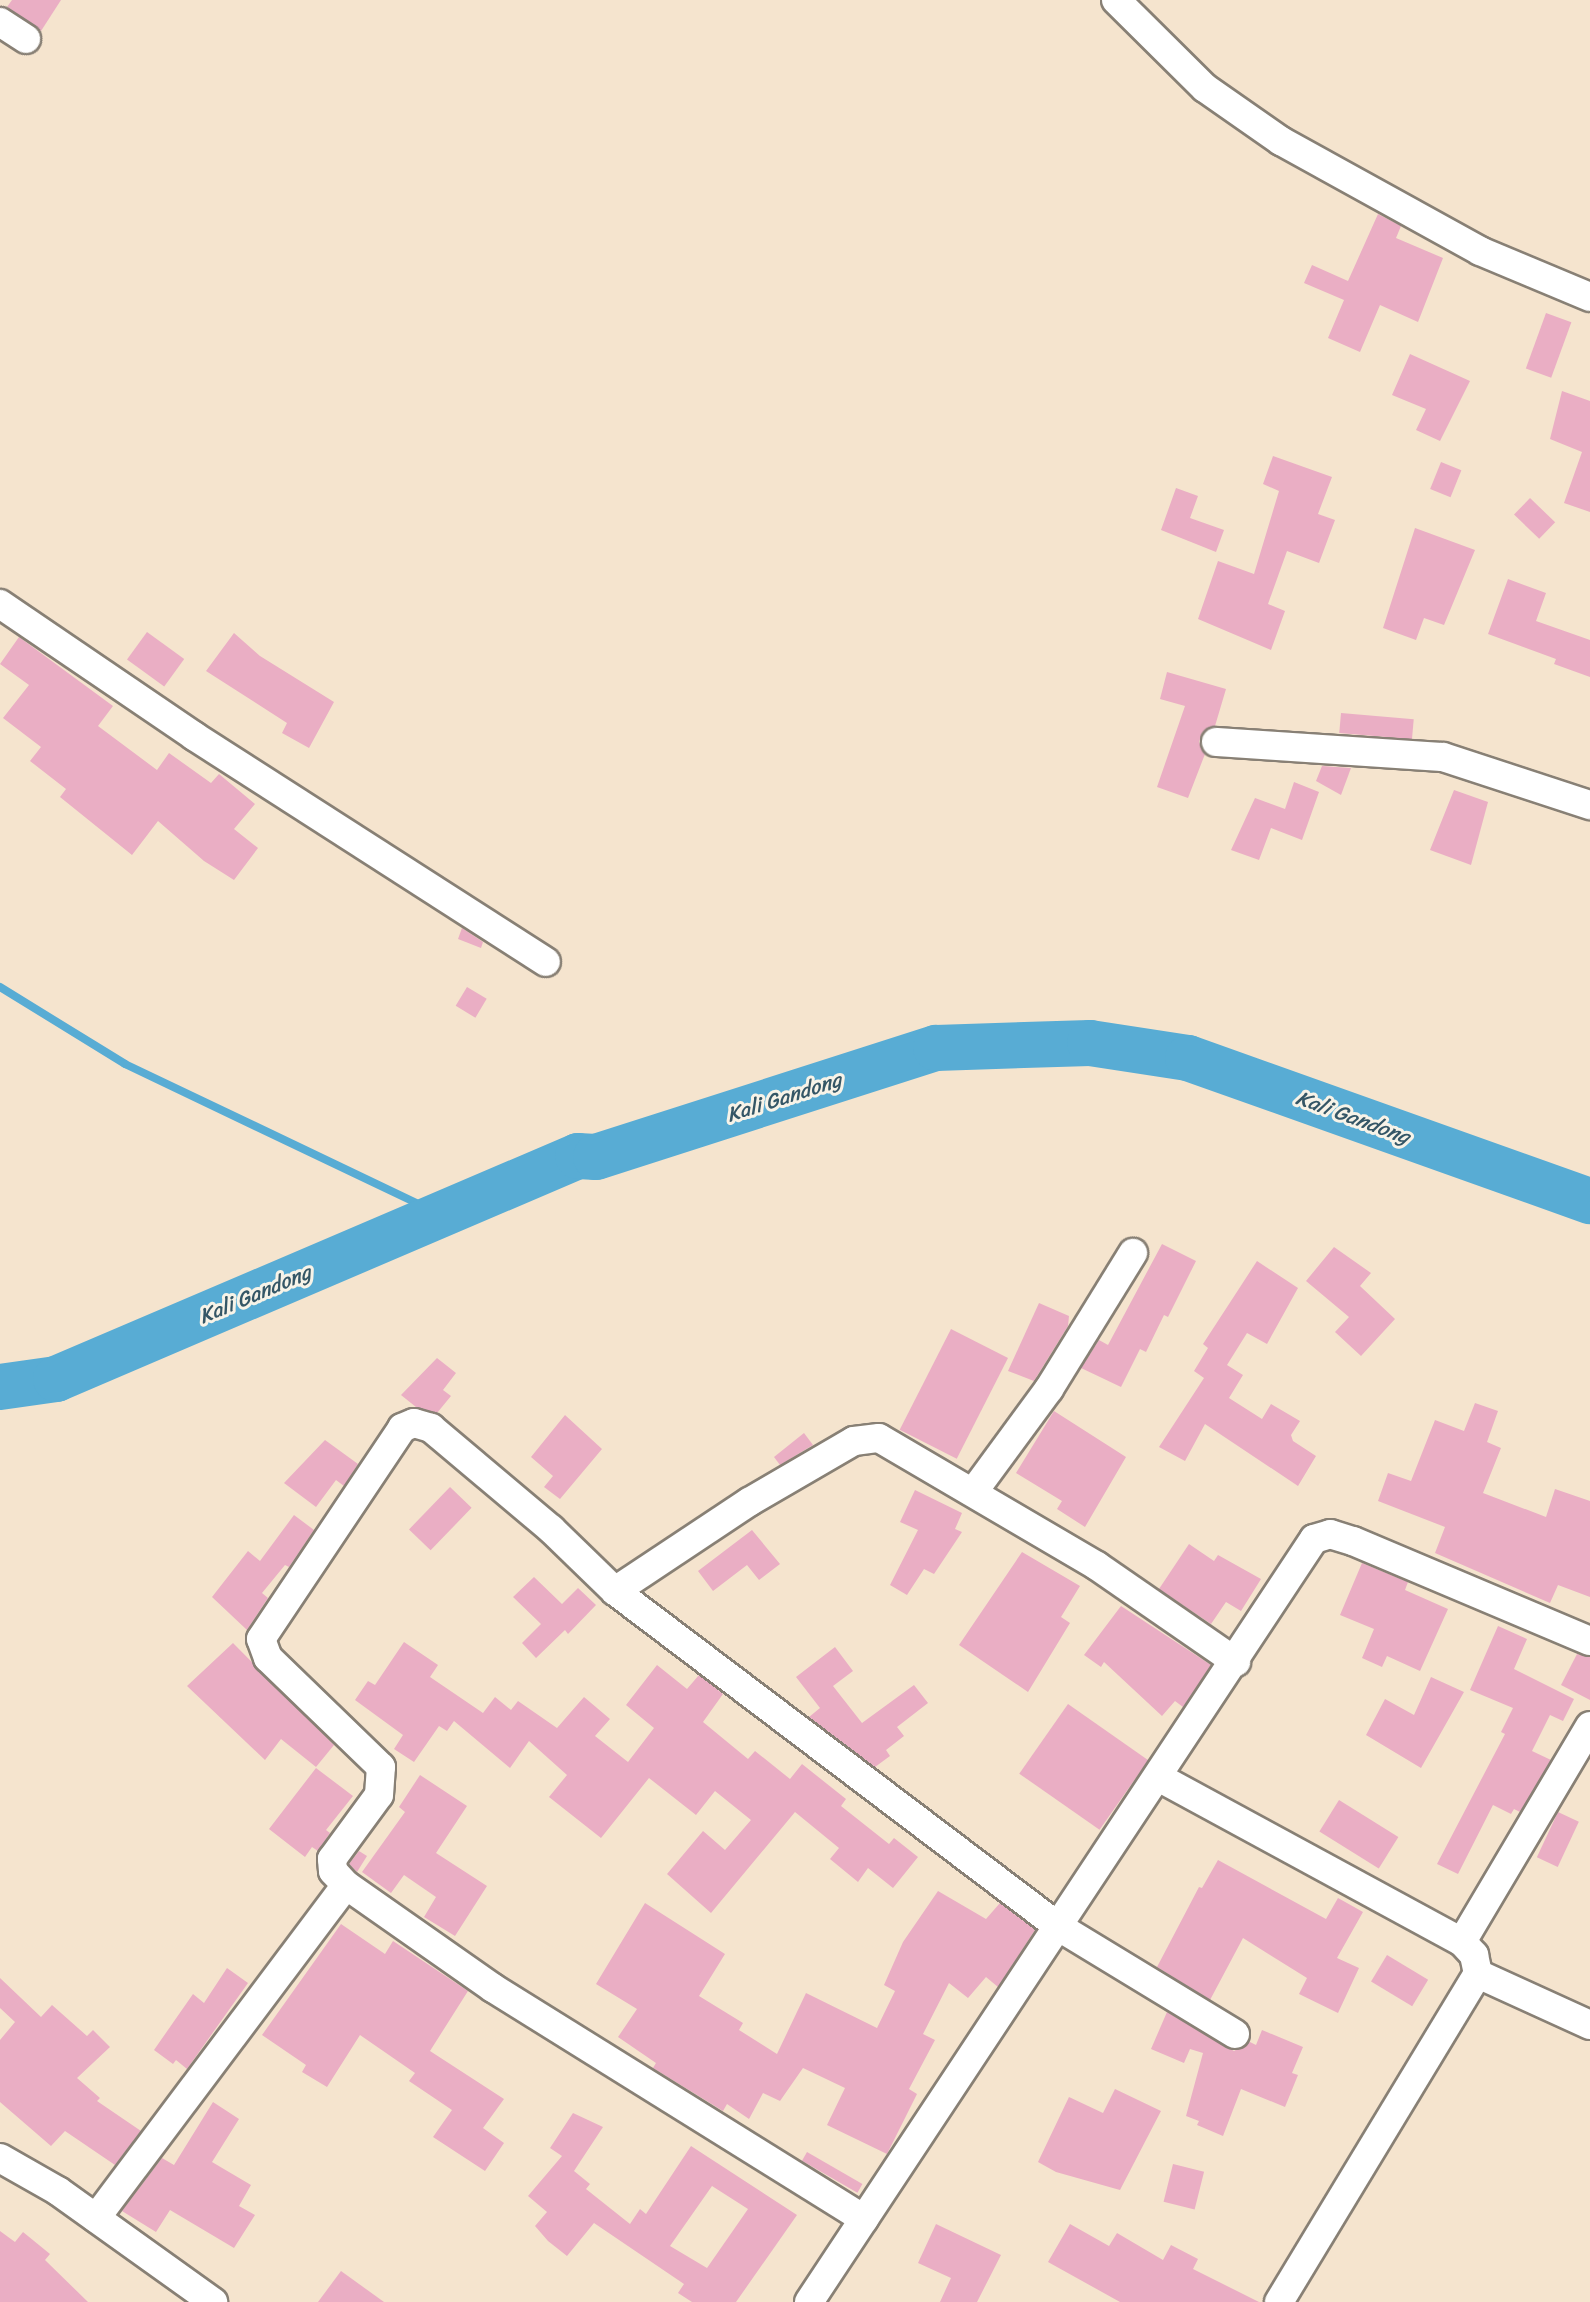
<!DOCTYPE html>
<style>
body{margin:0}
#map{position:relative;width:1590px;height:2302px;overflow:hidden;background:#f5e4ce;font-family:Sriracha,sans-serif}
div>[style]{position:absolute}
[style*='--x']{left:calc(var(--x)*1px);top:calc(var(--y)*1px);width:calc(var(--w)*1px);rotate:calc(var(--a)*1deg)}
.stream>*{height:8px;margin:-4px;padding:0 4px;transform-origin:4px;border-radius:4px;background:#58acd4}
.river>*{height:46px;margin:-23px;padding:0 23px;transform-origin:23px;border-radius:23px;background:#58acd4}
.building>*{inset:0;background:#eaaec4;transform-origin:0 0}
.roads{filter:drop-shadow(2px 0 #888075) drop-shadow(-2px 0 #888075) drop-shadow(0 2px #888075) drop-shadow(0 -2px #888075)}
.street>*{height:28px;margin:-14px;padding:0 14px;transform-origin:14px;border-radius:14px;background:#fff}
span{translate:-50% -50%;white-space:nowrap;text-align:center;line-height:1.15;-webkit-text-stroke:6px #f7f3e8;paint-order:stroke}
.water-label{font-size:21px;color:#345666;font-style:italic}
</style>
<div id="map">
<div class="stream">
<i style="--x:0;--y:987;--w:147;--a:31.6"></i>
<i style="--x:125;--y:1064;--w:349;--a:25.5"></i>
</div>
<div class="river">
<i style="--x:0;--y:1387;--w:57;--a:-8.1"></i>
<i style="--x:56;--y:1379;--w:568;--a:-23.13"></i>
<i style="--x:578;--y:1156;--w:18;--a:3"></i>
<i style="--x:596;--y:1157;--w:357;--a:-17.8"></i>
<i style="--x:936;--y:1048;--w:154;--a:-1.9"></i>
<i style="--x:1090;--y:1043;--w:99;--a:8.7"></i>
<i style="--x:1188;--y:1058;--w:427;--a:19.6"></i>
</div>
<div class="building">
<i style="clip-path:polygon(12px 0,61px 0,41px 31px,7px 7px)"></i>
<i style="clip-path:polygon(1378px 214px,1401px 226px,1396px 238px,1443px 258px,1418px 322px,1380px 305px,1360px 352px,1328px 338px,1344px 300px,1304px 283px,1312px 265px,1348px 281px)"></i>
<i style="left:1546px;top:313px;width:27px;height:59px;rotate:20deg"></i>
<i style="clip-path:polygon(1410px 354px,1470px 381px,1440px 441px,1416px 430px,1426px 409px,1392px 395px)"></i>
<i style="clip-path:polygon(1562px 391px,1590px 401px,1590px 512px,1564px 503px,1582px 452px,1550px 439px)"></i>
<i style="clip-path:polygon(1273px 456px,1332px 477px,1318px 514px,1335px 520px,1319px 563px,1287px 551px,1268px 604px,1285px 611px,1271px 650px,1198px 619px,1218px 561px,1254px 574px,1279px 491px,1263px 484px)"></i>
<i style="left:1441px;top:462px;width:22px;height:29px;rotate:22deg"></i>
<i style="clip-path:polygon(1176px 488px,1198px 496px,1190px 518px,1224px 530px,1216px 552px,1161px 530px)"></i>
<i style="left:1530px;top:498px;width:35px;height:23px;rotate:44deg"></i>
<i style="clip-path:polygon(1415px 528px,1475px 550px,1444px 625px,1424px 618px,1416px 640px,1383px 628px)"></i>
<i style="clip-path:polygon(1508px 579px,1546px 593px,1536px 621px,1590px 640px,1590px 677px,1554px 664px,1556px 659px,1488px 634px)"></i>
<i style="left:147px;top:632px;width:46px;height:34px;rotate:36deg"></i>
<i style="clip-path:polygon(234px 633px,260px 656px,334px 702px,309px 748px,282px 733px,287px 723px,206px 671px)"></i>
<i style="clip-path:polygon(19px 637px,113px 706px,98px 726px,157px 770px,169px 753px,211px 783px,219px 774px,255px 804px,234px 829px,258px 848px,234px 880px,204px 861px,158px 821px,132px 855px,60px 797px,66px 789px,30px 761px,41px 747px,3px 718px,29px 685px,0 664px)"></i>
<i style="clip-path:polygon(1167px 672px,1226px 689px,1215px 726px,1202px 733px,1199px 742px,1205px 754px,1188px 798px,1157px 787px,1185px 706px,1160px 699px)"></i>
<i style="left:1341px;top:713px;width:73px;height:20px;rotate:5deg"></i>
<i style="clip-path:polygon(1322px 766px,1351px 768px,1341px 795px,1316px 781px)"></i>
<i style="clip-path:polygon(1294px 782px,1319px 792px,1302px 840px,1271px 828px,1259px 860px,1231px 850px,1255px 798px,1285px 809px)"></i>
<i style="clip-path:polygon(1454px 790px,1488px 802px,1471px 865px,1430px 850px)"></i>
<i style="clip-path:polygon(462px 928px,483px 942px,481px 948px,458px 939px)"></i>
<i style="left:467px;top:987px;width:23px;height:22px;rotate:31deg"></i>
<i style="clip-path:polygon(1162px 1244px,1196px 1261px,1168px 1317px,1164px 1315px,1146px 1352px,1140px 1349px,1121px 1387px,1081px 1368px,1099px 1340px,1108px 1345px)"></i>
<i style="clip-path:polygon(1334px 1247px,1371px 1273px,1360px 1286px,1395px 1319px,1361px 1356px,1335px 1332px,1349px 1317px,1306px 1281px)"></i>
<i style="clip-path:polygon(1257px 1261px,1298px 1288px,1267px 1344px,1247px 1333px,1227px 1365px,1243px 1375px,1229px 1398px,1262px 1419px,1271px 1404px,1300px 1421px,1291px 1435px,1293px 1441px,1316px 1456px,1298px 1486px,1205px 1424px,1185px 1461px,1159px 1447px,1204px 1378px,1194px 1371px,1208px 1348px,1203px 1344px)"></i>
<i style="clip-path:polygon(1039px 1303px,1069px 1316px,1068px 1326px,1034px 1381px,1008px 1371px)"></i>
<i style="left:951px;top:1329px;width:64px;height:113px;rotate:27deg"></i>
<i style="clip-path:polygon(437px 1358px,456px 1373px,443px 1390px,451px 1396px,437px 1413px,416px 1407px,401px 1395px)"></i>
<i style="clip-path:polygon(1475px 1403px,1498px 1411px,1487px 1442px,1501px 1448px,1483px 1493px,1546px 1517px,1555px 1489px,1590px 1501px,1590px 1597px,1558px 1585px,1550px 1603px,1435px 1553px,1445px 1527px,1378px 1501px,1388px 1473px,1411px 1481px,1435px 1420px,1464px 1431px)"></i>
<i style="clip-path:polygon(1054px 1411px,1126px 1457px,1085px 1527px,1057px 1509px,1062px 1501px,1016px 1473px)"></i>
<i style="clip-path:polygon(565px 1415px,602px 1449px,560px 1499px,544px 1487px,553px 1476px,531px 1457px)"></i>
<i style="clip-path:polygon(804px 1433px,813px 1445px,780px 1465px,774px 1457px)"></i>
<i style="clip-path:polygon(325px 1440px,358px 1464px,344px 1486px,336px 1480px,316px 1507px,284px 1483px)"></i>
<i style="left:450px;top:1487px;width:30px;height:59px;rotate:44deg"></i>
<i style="clip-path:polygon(915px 1490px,962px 1513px,955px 1529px,962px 1532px,934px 1574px,924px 1569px,907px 1595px,890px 1585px,918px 1530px,900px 1522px)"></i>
<i style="clip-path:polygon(294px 1515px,314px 1530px,289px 1567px,285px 1565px,262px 1593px,268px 1598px,247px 1630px,212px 1597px,248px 1551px,260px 1561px)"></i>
<i style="clip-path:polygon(752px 1530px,780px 1564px,759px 1580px,747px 1565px,713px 1591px,698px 1571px)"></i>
<i style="clip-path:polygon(1189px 1544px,1214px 1561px,1218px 1555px,1261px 1579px,1241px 1611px,1226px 1602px,1211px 1624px,1159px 1589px)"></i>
<i style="clip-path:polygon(1022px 1552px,1080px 1586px,1061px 1617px,1070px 1623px,1028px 1692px,959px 1645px)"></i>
<i style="clip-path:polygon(1362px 1563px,1408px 1582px,1405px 1590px,1448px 1609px,1420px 1671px,1387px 1656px,1382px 1667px,1362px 1658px,1374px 1629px,1340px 1615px)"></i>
<i style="clip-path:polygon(534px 1577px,562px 1604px,578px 1588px,596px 1605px,568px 1634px,565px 1630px,536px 1658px,522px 1643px,541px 1624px,513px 1597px)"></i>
<i style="clip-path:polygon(1121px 1606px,1211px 1665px,1183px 1707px,1175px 1701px,1162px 1716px,1104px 1662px,1101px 1667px,1084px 1655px)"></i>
<i style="clip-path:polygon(1498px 1626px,1527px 1639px,1514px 1669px,1574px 1699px,1563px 1721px,1550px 1715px,1532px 1751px,1551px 1760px,1520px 1812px,1514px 1809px,1511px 1814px,1493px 1805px,1458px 1874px,1437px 1864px,1505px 1734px,1501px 1732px,1513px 1708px,1470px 1690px)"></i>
<i style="clip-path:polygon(404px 1642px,438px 1665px,430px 1677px,483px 1713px,495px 1697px,511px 1710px,518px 1701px,557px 1728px,584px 1697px,610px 1719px,595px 1736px,628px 1762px,654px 1728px,626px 1705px,657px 1665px,687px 1689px,699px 1675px,723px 1694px,703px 1722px,748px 1759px,755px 1751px,790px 1779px,802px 1764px,846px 1799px,841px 1806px,889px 1844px,894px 1838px,918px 1857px,893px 1888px,868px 1868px,858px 1882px,830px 1859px,839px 1848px,795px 1812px,711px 1913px,667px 1874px,703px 1831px,725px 1850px,751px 1820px,715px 1791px,696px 1815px,649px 1778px,601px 1838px,549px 1797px,567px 1775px,529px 1741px,510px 1768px,454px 1721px,447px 1731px,439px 1726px,414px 1762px,394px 1749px,403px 1735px,355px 1700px,368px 1681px,375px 1685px)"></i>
<i style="clip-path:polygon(233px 1643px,334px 1745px,316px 1767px,281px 1739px,265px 1760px,187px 1686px)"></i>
<i style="clip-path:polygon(835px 1647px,853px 1671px,833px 1686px,862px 1723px,914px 1685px,928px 1703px,897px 1727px,904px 1736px,886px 1750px,890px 1756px,875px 1767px,809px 1717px,820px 1708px,796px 1677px)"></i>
<i style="clip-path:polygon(1577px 1654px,1590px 1657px,1590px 1700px,1561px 1685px)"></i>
<i style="clip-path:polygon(1431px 1677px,1464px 1692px,1421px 1768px,1366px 1735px,1385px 1699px,1414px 1715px)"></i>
<i style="left:1068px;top:1704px;width:98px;height:85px;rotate:35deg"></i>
<i style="clip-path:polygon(316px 1768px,353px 1796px,326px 1830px,330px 1833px,318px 1851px,312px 1847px,305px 1857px,269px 1829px)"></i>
<i style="clip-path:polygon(420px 1775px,467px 1806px,436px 1853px,487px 1886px,455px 1936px,424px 1917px,436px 1897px,404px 1875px,391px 1893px,362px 1872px,405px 1812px,399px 1807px)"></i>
<i style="left:1339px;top:1800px;width:70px;height:37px;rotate:32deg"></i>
<i style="left:1558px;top:1812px;width:23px;height:50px;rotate:25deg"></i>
<i style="clip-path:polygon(359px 1851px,367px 1856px,357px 1872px,349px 1864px)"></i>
<i style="clip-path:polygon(1218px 1860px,1326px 1919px,1338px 1898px,1363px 1912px,1337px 1958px,1359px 1968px,1338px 2013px,1299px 1994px,1307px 1978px,1243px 1938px,1210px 2000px,1157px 1967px,1199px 1887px,1202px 1888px)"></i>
<i style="clip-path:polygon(938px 1891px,986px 1919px,1000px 1903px,1035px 1930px,998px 1987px,986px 1977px,968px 1998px,949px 1983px,923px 2034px,935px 2040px,909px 2089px,917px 2094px,887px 2154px,827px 2125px,845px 2088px,803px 2068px,780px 2101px,763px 2093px,749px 2119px,727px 2104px,723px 2111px,653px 2068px,656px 2063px,618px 2037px,637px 2009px,596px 1984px,645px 1903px,725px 1954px,699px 1996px,743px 2023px,739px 2030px,777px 2054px,806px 1993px,877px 2028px,895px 1991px,884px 1985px,903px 1942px)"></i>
<i style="clip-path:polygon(341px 1924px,385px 1954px,393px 1941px,468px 1991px,430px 2051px,504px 2099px,483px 2128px,504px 2143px,485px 2171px,433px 2137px,452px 2110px,409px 2081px,415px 2073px,360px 2035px,327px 2087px,302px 2072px,306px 2065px,262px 2035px)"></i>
<i style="left:1387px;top:1955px;width:48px;height:31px;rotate:31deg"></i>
<i style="clip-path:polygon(227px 1968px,248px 1983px,187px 2069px,176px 2060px,173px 2064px,154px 2050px,193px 1994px,204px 2003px)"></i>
<i style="clip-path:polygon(0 1978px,41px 2017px,52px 2005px,87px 2036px,93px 2030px,110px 2047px,77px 2078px,100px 2098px,97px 2101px,141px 2131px,115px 2165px,65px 2131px,51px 2146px,0 2102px,0 2040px,15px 2022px,0 2008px)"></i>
<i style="clip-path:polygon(1167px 2012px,1234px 2051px,1250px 2042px,1256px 2045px,1262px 2030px,1303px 2047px,1292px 2073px,1298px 2075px,1285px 2107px,1241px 2089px,1223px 2136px,1197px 2125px,1199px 2121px,1186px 2116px,1203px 2053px,1190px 2049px,1184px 2063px,1151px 2049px)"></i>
<i style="clip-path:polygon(1115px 2089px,1161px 2111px,1120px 2190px,1056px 2172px,1038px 2162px,1069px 2097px,1103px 2113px)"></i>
<i style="clip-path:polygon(213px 2102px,239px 2119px,212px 2162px,251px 2185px,239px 2206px,255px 2215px,234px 2248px,170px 2210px,156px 2232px,122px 2211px,162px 2158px,174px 2165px)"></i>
<i style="clip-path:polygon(evenodd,573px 2113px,603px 2127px,574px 2171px,590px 2184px,586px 2189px,630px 2224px,640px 2209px,646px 2214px,691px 2146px,797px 2215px,736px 2302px,692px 2302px,678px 2293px,684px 2284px,594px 2223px,567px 2256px,548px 2241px,535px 2226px,547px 2212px,528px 2196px,562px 2156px,550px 2148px,573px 2113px,712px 2186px,748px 2209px,707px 2268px,670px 2246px,712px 2186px)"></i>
<i style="left:807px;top:2152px;width:64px;height:10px;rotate:30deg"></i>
<i style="left:1173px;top:2164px;width:32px;height:39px;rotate:14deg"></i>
<i style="clip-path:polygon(936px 2224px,1001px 2255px,977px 2302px,940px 2302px,951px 2278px,918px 2263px)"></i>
<i style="clip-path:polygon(1070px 2224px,1109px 2246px,1117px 2233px,1163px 2260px,1171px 2245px,1198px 2259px,1193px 2269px,1259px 2302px,1120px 2302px,1048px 2262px)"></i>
<i style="clip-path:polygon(0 2231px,15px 2242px,23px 2232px,50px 2254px,45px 2260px,88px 2302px,0 2302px)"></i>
<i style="clip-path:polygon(341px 2271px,384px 2302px,318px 2302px)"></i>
</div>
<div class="roads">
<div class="street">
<i style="--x:1116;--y:0;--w:125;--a:44.7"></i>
<i style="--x:1205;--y:88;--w:93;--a:34.9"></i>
<i style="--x:1281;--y:141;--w:227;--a:28.9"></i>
<i style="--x:1480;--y:251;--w:119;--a:22.7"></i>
<i style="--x:0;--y:22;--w:31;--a:33"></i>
<i style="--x:0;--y:604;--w:235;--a:34.2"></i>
<i style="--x:194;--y:736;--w:418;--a:32.7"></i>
<i style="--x:1216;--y:742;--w:227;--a:3.8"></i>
<i style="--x:1443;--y:757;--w:155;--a:18.1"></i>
<i style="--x:974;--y:1491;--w:127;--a:-53.7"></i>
<i style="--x:1049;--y:1389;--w:160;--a:-58.3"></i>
<i style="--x:615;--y:1591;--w:161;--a:-33.6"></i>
<i style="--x:749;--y:1502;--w:121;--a:-30.2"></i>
<i style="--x:854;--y:1441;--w:25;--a:-7"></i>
<i style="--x:879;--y:1438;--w:253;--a:30.4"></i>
<i style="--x:1097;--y:1566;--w:169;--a:34.6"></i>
<i style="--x:1590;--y:1726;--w:251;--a:120.7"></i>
<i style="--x:1462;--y:1942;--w:18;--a:47"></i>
<i style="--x:1474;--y:1955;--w:19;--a:78"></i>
<i style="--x:1478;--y:1974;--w:123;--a:24.5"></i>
<i style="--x:1158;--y:1777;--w:346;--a:28.5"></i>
<i style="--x:0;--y:2158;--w:67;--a:29.6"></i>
<i style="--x:58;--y:2191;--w:191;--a:35.6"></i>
<i style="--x:96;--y:2218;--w:416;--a:-53.1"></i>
<i style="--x:864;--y:2219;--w:437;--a:-148.1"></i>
<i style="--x:493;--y:1988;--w:179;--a:-145"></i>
<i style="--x:346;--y:1885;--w:19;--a:-133"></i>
<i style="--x:333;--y:1871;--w:12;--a:-95"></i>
<i style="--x:332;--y:1859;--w:79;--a:-53.7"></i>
<i style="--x:379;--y:1795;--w:28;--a:-86"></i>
<i style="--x:381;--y:1767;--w:157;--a:-136"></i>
<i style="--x:268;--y:1658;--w:20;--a:-110"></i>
<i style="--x:261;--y:1639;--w:254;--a:-56.2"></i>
<i style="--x:402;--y:1428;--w:13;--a:-23"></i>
<i style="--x:414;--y:1423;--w:18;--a:16"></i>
<i style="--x:431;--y:1428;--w:157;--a:40.1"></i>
<i style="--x:551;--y:1529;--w:89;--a:44.1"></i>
<i style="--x:615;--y:1591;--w:557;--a:37.12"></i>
<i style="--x:1059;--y:1927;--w:206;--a:31.3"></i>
<i style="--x:809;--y:2302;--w:915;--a:-56.5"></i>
<i style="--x:1314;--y:1539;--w:17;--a:-17"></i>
<i style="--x:1330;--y:1534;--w:24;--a:17"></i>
<i style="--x:1353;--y:1541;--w:257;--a:22.9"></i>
<i style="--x:1279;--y:2302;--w:384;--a:-58.8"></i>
</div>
</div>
<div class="water-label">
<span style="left:784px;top:1097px;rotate:-18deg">Kali Gandong</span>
<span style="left:1353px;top:1117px;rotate:20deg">Kali Gandong</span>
<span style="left:255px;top:1294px;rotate:-23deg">Kali Gandong</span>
</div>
</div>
